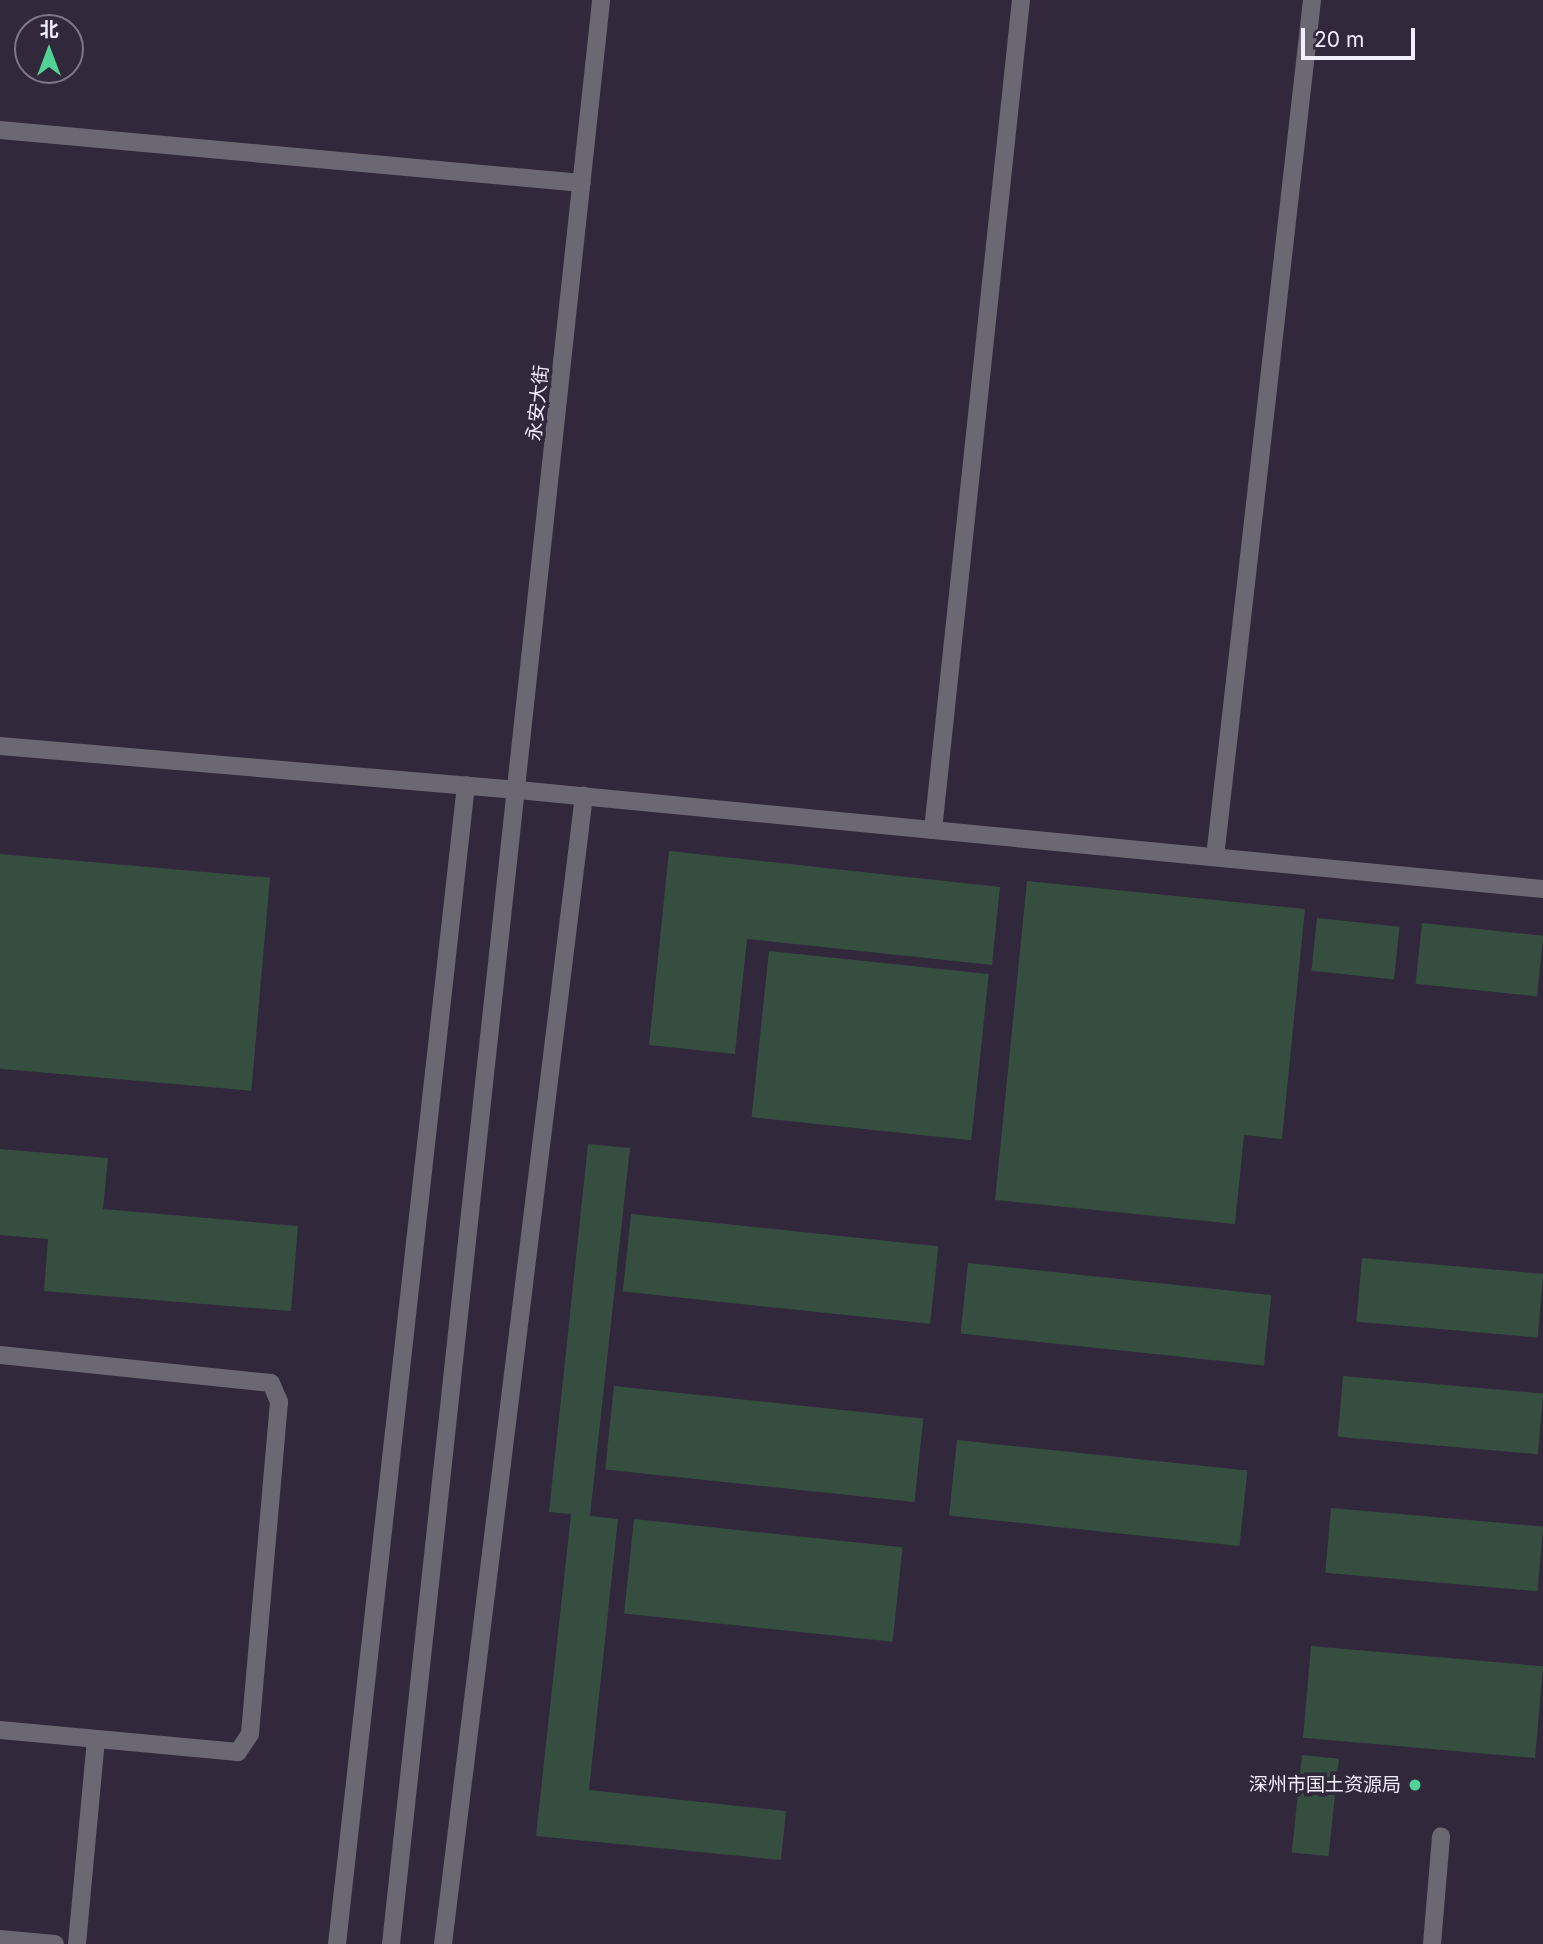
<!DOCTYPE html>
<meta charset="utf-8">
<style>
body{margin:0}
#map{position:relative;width:1543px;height:1944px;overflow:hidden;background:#31283c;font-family:Inter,"Noto Sans SC",sans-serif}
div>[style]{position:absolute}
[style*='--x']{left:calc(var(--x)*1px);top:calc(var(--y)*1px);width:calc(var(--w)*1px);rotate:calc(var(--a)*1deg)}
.building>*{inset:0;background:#354e40;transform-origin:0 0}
.minor>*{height:18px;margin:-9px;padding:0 9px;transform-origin:9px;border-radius:9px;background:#6c6873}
.dots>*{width:19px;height:19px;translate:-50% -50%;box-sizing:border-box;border:4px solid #31283c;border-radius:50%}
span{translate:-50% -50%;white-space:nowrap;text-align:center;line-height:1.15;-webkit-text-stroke:7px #31283c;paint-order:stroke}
.street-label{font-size:19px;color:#f3eefc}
.poi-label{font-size:19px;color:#f3eefc}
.right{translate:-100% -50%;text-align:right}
.north{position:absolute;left:14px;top:14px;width:70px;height:70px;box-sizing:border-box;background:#31283c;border:2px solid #7f7789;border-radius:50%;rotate:0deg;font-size:19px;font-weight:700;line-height:28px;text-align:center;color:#f3eefc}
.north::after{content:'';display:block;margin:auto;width:24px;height:32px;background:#51d398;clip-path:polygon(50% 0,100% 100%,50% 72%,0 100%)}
.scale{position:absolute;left:1301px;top:28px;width:114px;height:32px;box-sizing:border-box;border:4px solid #f3eefc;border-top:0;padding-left:9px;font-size:21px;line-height:24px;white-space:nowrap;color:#f3eefc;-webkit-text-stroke:5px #31283c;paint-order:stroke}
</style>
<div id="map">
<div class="building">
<i style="clip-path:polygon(669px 851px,1000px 887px,992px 965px,747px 939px,735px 1054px,649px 1045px)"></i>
<i style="left:0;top:854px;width:271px;height:214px;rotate:5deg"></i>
<i style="clip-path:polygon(1027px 881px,1305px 909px,1282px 1139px,1244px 1135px,1235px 1224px,995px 1200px)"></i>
<i style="left:1317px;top:918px;width:83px;height:53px;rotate:6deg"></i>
<i style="left:1422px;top:923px;width:122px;height:61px;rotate:6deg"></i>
<i style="left:769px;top:951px;width:221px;height:167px;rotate:6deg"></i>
<i style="clip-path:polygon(588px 1144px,630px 1148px,590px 1516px,618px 1519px,589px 1790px,786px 1811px,781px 1860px,536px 1836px,571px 1514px,549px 1512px)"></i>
<i style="clip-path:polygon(0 1149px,108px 1158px,103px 1209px,298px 1226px,291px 1311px,44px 1291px,48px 1239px,0 1235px)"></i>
<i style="left:631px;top:1214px;width:309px;height:78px;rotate:6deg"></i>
<i style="left:1362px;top:1258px;width:182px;height:64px;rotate:5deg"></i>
<i style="left:968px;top:1263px;width:305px;height:71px;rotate:6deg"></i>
<i style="left:1343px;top:1376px;width:201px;height:61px;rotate:5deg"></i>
<i style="left:614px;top:1386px;width:311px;height:84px;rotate:6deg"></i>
<i style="left:957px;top:1440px;width:292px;height:76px;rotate:6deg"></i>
<i style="left:1331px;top:1508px;width:213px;height:65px;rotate:5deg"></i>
<i style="left:634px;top:1519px;width:270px;height:95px;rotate:6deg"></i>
<i style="left:1311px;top:1646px;width:233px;height:92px;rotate:5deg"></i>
<i style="left:1302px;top:1755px;width:37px;height:98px;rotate:6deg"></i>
</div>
<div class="minor">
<i style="--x:0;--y:130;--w:584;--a:5.2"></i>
<i style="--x:0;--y:746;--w:520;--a:4.86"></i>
<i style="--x:518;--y:790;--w:1030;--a:5.52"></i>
<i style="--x:933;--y:830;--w:835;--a:-83.95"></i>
<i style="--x:1215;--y:857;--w:862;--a:-83.54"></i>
<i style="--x:0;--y:1355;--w:272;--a:5.9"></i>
<i style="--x:271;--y:1383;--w:21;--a:67"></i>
<i style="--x:279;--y:1402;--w:333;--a:95"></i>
<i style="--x:250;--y:1734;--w:22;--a:124"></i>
<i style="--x:238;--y:1752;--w:239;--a:-174.7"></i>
<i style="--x:0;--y:1939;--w:55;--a:5.2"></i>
<i style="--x:77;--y:1944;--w:206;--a:-84.7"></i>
<i style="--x:337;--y:1944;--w:1166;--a:-83.65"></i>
<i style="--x:391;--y:1944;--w:1955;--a:-83.83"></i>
<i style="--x:443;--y:1944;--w:1157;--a:-83"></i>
<i style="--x:1432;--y:1944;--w:108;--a:-85.2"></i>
</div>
<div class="dots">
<i style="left:1415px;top:1785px;background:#51d398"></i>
</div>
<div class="street-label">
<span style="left:538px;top:403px;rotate:-84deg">永安大街</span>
</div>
<div class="poi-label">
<span class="right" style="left:1401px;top:1785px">深州市国土资源局</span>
</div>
<div class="north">北</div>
<div class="scale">20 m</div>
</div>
